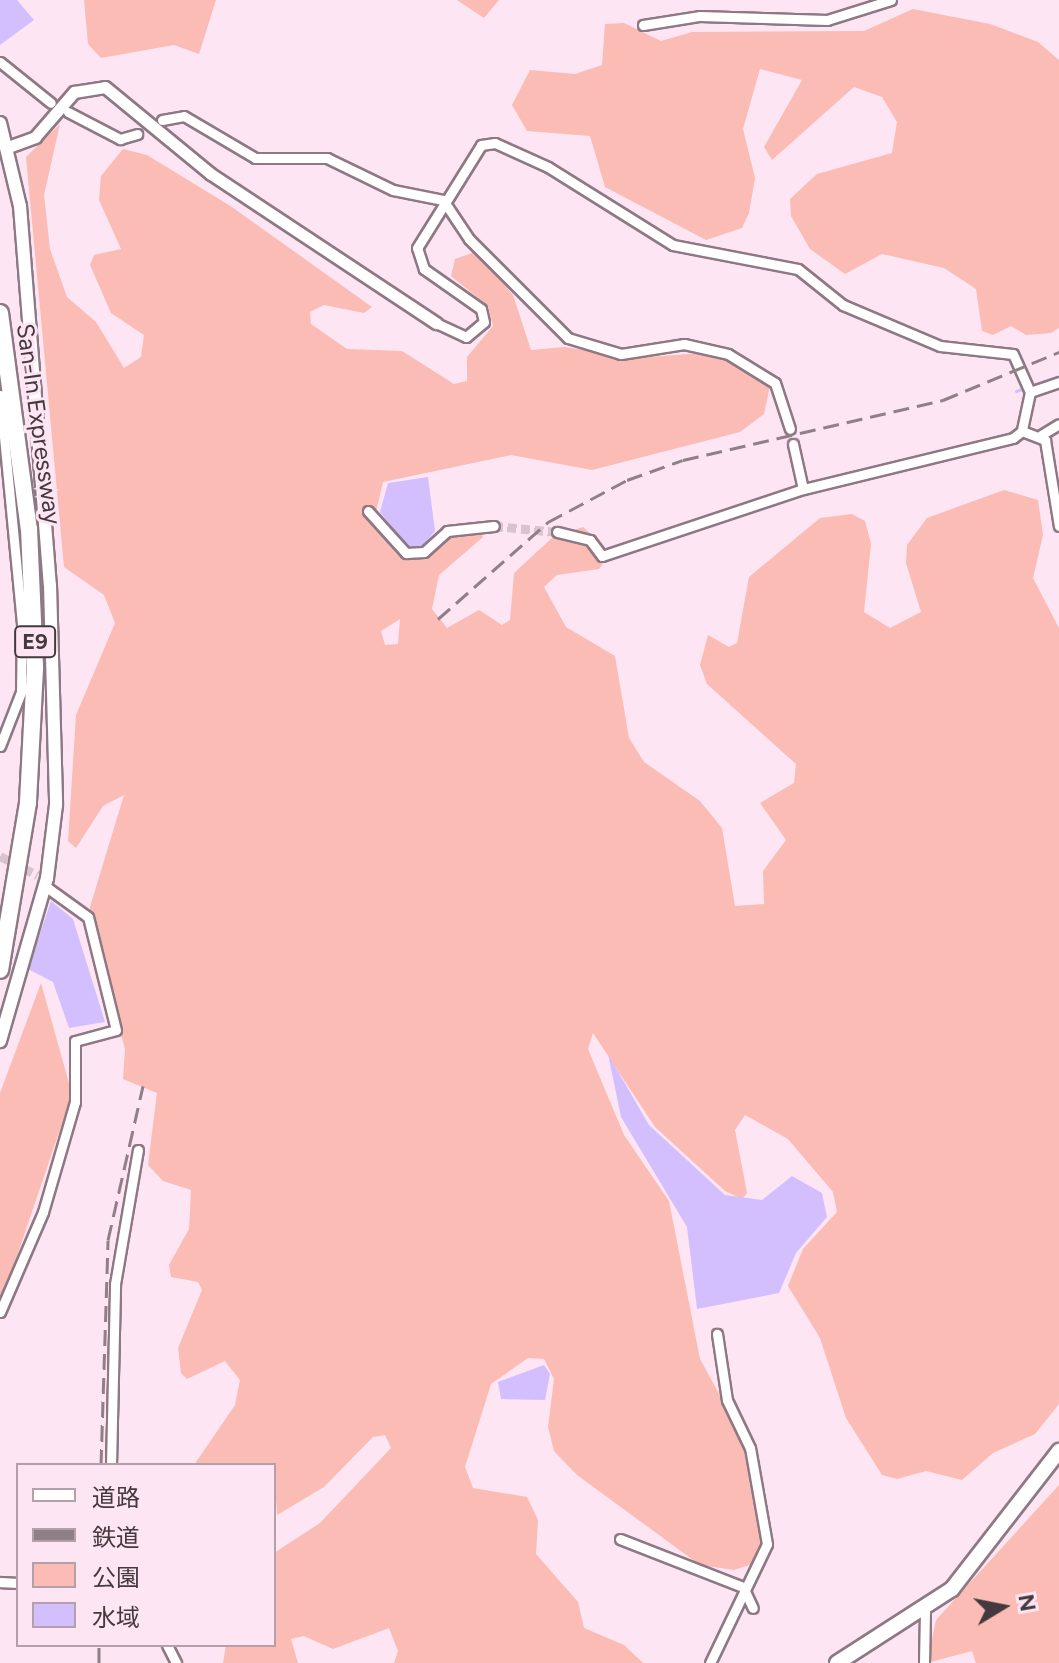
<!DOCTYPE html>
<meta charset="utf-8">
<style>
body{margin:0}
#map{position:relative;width:1059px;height:1663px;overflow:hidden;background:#fee5f3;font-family:Figtree,"Noto Sans JP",sans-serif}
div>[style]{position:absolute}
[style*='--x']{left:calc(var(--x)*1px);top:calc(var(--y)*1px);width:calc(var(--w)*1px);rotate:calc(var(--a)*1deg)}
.green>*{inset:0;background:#fabcb4}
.water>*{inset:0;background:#d3bffd}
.stream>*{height:3px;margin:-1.5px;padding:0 1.5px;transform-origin:1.5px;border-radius:1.5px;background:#d3bffd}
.minor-tunnel>*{height:9px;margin-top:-4.5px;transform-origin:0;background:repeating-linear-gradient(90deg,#d9c3cf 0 9px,transparent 0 13.5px)}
.roads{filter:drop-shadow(2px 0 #8e7884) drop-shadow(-2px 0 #8e7884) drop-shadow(0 2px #8e7884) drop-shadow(0 -2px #8e7884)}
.minor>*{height:9px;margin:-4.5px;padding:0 4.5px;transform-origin:4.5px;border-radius:4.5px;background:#fff}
.tertiary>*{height:11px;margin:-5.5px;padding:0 5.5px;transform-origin:5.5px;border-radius:5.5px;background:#fff}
.secondary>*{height:12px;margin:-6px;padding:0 6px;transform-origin:6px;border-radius:6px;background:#fff}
.trunk>*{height:14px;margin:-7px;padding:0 7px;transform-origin:7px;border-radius:7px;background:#fff}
.motorway>*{height:16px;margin:-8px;padding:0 8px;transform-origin:8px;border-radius:8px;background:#fff}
.rail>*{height:3px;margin-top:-1.5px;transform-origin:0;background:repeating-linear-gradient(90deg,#8f7f87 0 16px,transparent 0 24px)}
span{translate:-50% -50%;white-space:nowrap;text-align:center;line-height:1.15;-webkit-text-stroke:6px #fee5f3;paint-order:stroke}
.shield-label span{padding:2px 6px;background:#fee5f3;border:2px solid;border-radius:6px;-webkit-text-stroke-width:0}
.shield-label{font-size:22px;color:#43393e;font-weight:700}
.street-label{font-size:24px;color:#43393e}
.legend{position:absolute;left:16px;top:1463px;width:260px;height:184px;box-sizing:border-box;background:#fee5f3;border:2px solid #b3a0ab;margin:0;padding:10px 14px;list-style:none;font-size:24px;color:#43393e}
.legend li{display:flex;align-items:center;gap:16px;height:40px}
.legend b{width:40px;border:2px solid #b3a0ab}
.north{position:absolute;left:963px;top:1567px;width:80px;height:80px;-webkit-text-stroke:6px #fee5f3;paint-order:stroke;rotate:80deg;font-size:22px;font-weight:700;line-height:32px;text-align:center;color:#43393e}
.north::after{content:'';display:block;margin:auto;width:28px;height:36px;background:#43393e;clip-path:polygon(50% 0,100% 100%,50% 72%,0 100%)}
</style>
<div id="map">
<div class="green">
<i style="clip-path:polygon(84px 0,216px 0,199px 54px,174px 45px,101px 58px,88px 44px)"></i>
<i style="clip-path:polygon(457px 0,499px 0,484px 18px)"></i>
<i style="clip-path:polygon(913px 9px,990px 24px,1038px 42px,1059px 60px,1059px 328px,1051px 333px,1026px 335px,1011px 326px,993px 335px,982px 331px,976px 289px,944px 268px,882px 254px,845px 274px,810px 249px,791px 216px,790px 199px,817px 174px,892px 153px,897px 122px,882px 97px,854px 87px,772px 160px,764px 147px,802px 80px,760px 69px,743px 129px,755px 178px,749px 213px,742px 228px,706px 240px,605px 187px,590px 136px,527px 131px,512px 105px,530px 70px,575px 74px,602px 65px,605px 24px,624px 23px,661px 41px,692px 32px,864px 31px)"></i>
<i style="clip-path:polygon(evenodd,60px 124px,44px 195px,50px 249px,67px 297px,96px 322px,124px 368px,141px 357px,144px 335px,111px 313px,90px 265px,94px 255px,121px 249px,99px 200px,101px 176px,123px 149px,147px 155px,232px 207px,372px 307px,364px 313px,324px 305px,310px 312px,311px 324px,347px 349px,402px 351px,454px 384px,467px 381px,467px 357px,493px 326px,488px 306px,451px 276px,455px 259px,475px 252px,513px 295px,531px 350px,565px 347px,635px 358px,702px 353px,731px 359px,770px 386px,764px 414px,740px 432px,592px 470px,511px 455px,383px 482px,373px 525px,396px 553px,416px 559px,446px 537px,480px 531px,483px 537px,439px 575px,432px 609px,447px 628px,479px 610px,502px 625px,510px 620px,514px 573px,553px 537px,583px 527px,598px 540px,605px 561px,599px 569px,557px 575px,544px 587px,566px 627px,615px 656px,629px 738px,644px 762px,700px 801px,722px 828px,735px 906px,764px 904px,763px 871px,786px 840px,760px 803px,794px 783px,796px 764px,707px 684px,700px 665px,708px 635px,729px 647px,737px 643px,749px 577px,820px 518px,852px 514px,865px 521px,871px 544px,864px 612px,890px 628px,921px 612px,906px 563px,907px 545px,927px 518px,1004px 490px,1038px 500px,1043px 535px,1033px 578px,1059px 628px,1059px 1404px,1035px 1434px,993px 1453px,962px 1480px,926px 1471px,897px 1479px,882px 1475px,846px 1418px,820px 1338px,788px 1286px,803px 1249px,837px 1212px,833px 1192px,788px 1139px,745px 1115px,735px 1130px,747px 1193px,742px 1199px,725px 1191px,655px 1127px,593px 1033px,588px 1049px,624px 1135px,669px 1201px,700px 1359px,740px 1432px,753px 1474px,764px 1534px,759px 1562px,734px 1570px,700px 1565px,577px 1475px,554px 1451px,548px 1427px,554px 1379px,544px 1359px,528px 1358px,491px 1384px,465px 1467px,473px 1488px,527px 1497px,538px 1520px,536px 1554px,578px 1602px,584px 1628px,624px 1645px,643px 1663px,394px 1663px,398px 1651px,389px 1628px,333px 1649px,304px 1636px,291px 1639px,298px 1663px,223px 1663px,226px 1645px,274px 1645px,274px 1553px,320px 1523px,391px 1448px,385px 1435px,373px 1437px,324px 1487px,277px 1515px,274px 1465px,194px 1465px,235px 1405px,240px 1380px,225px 1361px,187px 1379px,181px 1373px,178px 1348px,202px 1290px,198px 1282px,171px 1277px,169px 1265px,189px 1229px,191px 1190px,163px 1181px,148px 1165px,157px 1093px,123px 1079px,125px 1049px,92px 929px,90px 907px,124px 795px,103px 806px,76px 848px,68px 841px,76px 715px,115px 623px,104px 595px,64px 567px,26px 157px,60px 124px,400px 619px,398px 644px,385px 645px,381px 631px,400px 619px)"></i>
<i style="clip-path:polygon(41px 983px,72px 1094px,0 1306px,0 1093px)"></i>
<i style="clip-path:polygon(1059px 1485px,1059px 1663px,976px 1663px,972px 1651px,927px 1663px,936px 1620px)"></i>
</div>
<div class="water">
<i style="clip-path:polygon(0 0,17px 0,34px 20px,0 45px)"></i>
<i style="clip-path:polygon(428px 477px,435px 531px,421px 548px,406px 546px,380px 512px,388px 483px)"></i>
<i style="clip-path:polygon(51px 901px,73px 919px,105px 1022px,69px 1028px,53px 982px,28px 969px)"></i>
<i style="clip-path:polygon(608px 1054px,649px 1125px,725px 1195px,762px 1200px,792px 1176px,822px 1193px,827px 1217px,796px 1253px,779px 1293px,697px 1309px,687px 1227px,621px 1117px)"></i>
<i style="clip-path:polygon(544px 1365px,550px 1374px,545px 1400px,501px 1399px,498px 1382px)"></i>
</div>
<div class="stream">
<i style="--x:1016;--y:391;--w:46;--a:-19.2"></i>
</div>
<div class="minor-tunnel">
<i style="--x:494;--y:526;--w:63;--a:5.4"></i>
<i style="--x:0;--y:856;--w:42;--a:27.2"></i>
</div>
<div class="roads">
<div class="minor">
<i style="--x:643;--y:25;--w:58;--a:-9"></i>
<i style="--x:700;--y:16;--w:127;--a:1.8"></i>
<i style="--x:827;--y:20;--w:67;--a:-17.4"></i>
<i style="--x:0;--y:62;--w:65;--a:38.8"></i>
<i style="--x:68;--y:112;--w:59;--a:27.4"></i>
<i style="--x:120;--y:139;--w:18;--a:-16"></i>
<i style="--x:162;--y:120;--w:22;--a:-10"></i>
<i style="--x:184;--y:116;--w:82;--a:30.6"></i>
<i style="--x:255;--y:158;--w:72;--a:0"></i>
<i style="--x:327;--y:158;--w:73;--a:25.9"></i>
<i style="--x:393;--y:190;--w:51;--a:11.3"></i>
<i style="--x:443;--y:200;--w:47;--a:56.3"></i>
<i style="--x:469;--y:239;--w:140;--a:45"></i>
<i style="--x:568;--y:338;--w:55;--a:16.8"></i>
<i style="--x:621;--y:354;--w:64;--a:-9"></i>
<i style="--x:684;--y:344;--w:45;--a:12.8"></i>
<i style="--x:728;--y:354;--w:55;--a:31.7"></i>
<i style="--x:775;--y:383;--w:48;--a:71.9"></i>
<i style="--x:436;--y:323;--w:33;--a:25"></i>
<i style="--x:466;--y:337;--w:23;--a:-40"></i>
<i style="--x:484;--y:322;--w:13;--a:-103"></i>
<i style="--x:481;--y:309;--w:70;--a:-144.9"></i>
<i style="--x:424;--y:269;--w:22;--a:-108"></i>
<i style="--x:417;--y:248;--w:121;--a:-58.1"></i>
<i style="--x:481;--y:145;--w:14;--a:-8"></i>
<i style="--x:495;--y:143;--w:58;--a:24.4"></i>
<i style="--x:548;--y:167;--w:147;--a:32"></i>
<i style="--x:673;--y:245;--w:127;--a:10.9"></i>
<i style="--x:798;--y:269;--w:58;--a:38.7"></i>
<i style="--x:843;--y:305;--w:105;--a:22.9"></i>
<i style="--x:940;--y:346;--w:73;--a:6.3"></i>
<i style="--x:1013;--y:354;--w:42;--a:65.9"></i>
<i style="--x:1030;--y:392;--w:40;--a:102"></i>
<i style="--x:1022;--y:431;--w:11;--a:142"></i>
<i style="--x:1013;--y:438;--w:216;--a:166.3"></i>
<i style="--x:803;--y:489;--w:212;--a:161.6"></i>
<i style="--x:602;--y:556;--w:20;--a:-127"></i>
<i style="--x:590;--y:540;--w:34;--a:-166"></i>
<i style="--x:1030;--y:392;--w:31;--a:-19"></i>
<i style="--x:0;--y:395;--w:229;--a:84.5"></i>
<i style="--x:22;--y:623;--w:69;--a:90.8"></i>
<i style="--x:21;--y:692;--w:58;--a:111.3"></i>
<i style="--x:1022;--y:431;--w:25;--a:21"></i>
<i style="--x:1045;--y:440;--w:87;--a:80.8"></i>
<i style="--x:1041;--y:435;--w:21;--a:-31"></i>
<i style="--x:793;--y:444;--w:46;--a:77.5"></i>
<i style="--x:368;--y:511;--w:57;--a:47.9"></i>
<i style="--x:406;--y:553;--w:18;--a:-3"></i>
<i style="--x:424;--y:552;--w:31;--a:-42"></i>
<i style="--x:447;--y:531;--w:47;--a:-6.1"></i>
<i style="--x:0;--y:1312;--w:109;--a:-66.7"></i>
<i style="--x:43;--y:1212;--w:115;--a:-73.8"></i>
<i style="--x:75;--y:1102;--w:61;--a:-90"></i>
<i style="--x:75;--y:1041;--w:42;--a:-15"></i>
<i style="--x:116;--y:1030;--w:116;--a:-103.9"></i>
<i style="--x:88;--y:917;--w:53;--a:-144.2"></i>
<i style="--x:111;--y:1465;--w:181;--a:-88.7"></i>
<i style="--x:115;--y:1284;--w:136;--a:-80.3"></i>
<i style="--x:620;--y:1539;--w:132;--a:21.3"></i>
<i style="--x:743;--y:1587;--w:23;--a:65"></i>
<i style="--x:0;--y:1582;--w:18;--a:3"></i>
<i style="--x:167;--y:1645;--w:20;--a:63"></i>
<i style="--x:710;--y:1663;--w:132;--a:-64.4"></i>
<i style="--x:767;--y:1544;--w:97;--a:-100"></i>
<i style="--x:750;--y:1448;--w:53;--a:-115.6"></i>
<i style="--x:727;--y:1400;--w:67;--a:-98.6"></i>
<i style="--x:924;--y:1663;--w:52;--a:-88.9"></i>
</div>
<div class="tertiary">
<i style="--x:8;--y:147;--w:29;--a:-20"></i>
<i style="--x:35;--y:137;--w:60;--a:-49.1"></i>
<i style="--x:74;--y:92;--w:31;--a:-9"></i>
<i style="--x:105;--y:87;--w:137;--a:39.4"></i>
<i style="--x:211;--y:174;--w:270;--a:33.5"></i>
</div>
<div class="secondary">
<i style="--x:0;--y:123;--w:85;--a:76.5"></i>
<i style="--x:20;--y:206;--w:380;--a:85.5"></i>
<i style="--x:50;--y:585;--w:220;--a:88.4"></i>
<i style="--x:56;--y:805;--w:74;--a:97"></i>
<i style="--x:47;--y:878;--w:170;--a:106.1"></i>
</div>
<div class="trunk">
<i style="--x:837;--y:1663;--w:137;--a:-32.8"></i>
<i style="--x:952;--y:1589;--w:175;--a:-52.2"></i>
</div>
<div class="motorway">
<i style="--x:0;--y:313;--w:218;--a:82.4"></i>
<i style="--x:29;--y:529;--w:139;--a:87.5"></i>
<i style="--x:35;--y:668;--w:135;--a:93"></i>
<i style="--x:28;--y:803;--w:169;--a:99.5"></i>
</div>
</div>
<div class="rail">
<i style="--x:438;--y:619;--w:147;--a:-41.4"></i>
<i style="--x:548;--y:522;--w:89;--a:-28"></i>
<i style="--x:627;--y:480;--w:59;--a:-19.7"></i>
<i style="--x:683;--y:460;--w:267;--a:-13"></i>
<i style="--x:943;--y:400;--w:126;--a:-22.5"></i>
<i style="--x:101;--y:1465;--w:225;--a:-88.2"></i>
<i style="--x:108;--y:1240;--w:158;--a:-77.2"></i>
<i style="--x:99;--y:1663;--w:18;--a:-90"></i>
</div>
<div class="shield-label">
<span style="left:35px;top:642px">E9</span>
</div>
<div class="street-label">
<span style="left:39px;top:424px;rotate:82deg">San-In Expressway</span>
</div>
<ul class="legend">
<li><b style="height:10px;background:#fff"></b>道路</li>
<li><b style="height:10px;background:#8f7f87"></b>鉄道</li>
<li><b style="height:22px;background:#fabcb4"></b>公園</li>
<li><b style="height:22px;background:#d3bffd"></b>水域</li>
</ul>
<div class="north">N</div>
</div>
